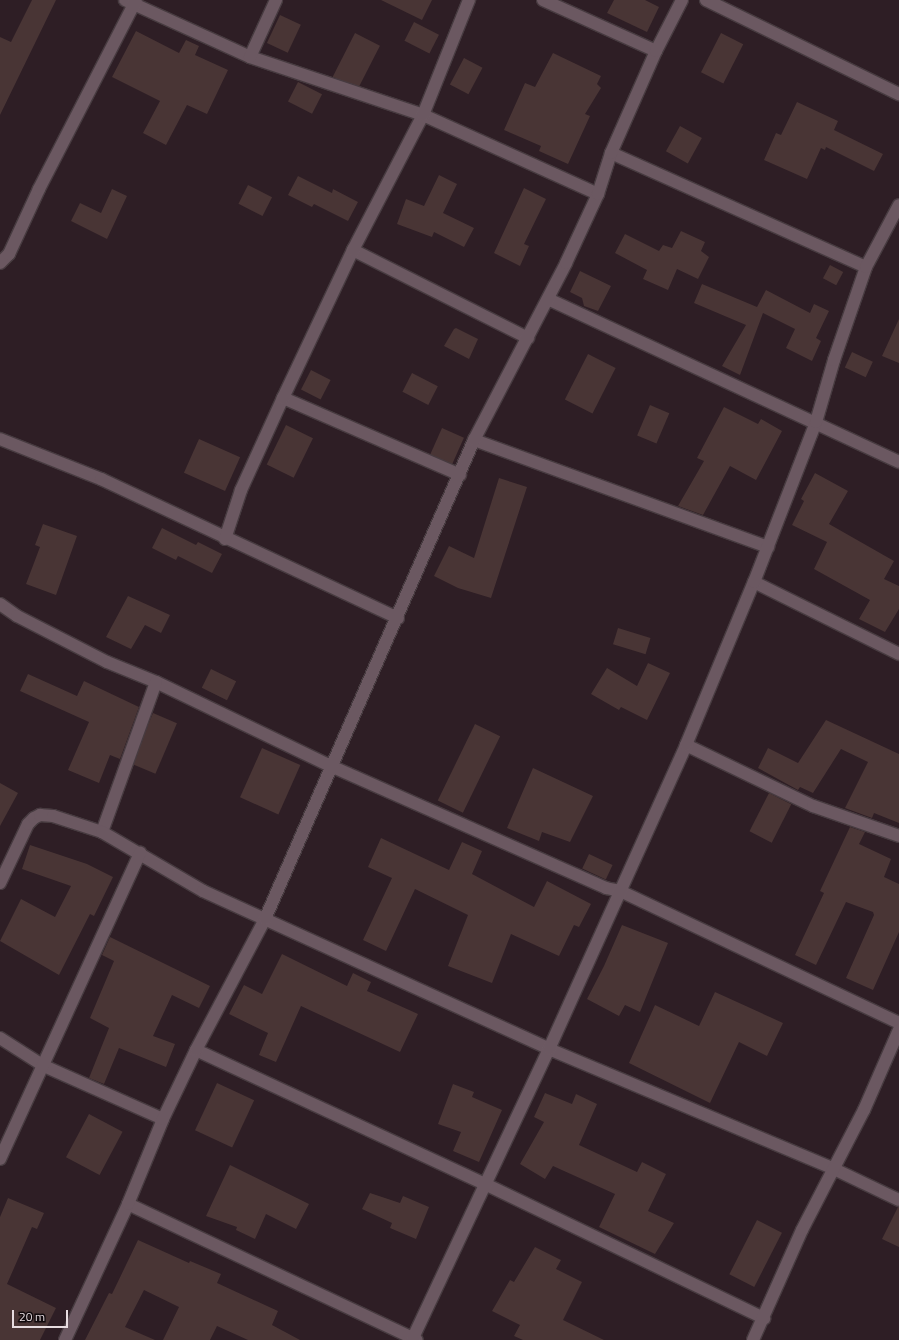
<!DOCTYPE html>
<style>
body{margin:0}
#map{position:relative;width:899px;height:1340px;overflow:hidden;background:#2e1e25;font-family:"Titillium Web",sans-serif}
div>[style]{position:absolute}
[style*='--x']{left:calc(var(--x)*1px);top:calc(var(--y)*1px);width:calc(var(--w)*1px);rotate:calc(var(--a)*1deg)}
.building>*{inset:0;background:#493535;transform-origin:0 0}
.roads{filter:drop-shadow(1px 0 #473b40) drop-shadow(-1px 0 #473b40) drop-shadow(0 1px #473b40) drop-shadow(0 -1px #473b40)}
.minor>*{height:12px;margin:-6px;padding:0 6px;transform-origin:6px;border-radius:6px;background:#6b5861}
span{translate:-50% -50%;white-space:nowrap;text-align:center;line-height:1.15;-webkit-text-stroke:3px #110a0d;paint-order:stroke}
.scale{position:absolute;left:12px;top:1310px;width:56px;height:18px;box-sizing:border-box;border:2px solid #e7dce0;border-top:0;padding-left:5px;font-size:12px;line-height:14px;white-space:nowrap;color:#e7dce0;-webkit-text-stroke:3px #110a0d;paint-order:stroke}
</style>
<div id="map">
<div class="building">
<i style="clip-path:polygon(32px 0,56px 0,0 115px,0 37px,11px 42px)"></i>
<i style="clip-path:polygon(381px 0,432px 0,422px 20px)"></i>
<i style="clip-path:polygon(614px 0,645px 0,659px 7px,647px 32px,607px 13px)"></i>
<i style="left:280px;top:15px;width:23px;height:31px;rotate:25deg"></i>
<i style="left:414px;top:22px;width:28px;height:21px;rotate:27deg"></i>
<i style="clip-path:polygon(136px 31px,179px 53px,186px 40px,199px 46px,195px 55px,228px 70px,207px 114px,187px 105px,166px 145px,143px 133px,160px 101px,112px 77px)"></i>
<i style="left:355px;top:33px;width:28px;height:49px;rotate:27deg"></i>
<i style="left:721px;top:33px;width:25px;height:44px;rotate:27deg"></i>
<i style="clip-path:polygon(553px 53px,601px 76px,597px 84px,601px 88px,585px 114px,590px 116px,568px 164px,539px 151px,541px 146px,504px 130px,525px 83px,535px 87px)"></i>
<i style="left:464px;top:58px;width:21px;height:30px;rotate:28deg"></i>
<i style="left:298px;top:82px;width:27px;height:22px;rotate:27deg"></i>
<i style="clip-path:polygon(797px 102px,838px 121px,834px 130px,883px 154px,874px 171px,826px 147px,825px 150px,821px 148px,807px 179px,764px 160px,776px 133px,781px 135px)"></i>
<i style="left:680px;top:126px;width:25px;height:29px;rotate:29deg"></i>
<i style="clip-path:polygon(439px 175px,457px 184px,443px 213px,474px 228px,464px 247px,434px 232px,432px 237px,397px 224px,406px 199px,424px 206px)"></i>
<i style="clip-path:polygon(298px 176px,332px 193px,333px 189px,358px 202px,348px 221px,314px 204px,312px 207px,288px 195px)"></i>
<i style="left:248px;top:185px;width:27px;height:21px;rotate:27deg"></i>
<i style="clip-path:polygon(524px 188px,546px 199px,524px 244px,529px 246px,520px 266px,494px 253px)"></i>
<i style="clip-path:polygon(112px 189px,127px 196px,107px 239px,71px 221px,80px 203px,101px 213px)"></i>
<i style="clip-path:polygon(681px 231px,705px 242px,701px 251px,709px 257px,698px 279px,677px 269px,668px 290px,643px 279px,647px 270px,615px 253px,625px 234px,659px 251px,663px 245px,672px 248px)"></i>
<i style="left:830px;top:265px;width:15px;height:15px;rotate:28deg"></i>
<i style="clip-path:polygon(580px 271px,611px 286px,598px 311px,584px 306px,582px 298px,570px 292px)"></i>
<i style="clip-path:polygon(702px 284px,757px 307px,766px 290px,810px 313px,814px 304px,829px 311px,816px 338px,821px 341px,812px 361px,786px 348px,795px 329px,763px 313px,740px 375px,722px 366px,746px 325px,694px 303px)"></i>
<i style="clip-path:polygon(899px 319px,899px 363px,882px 356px)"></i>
<i style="clip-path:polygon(456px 328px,478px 339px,469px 359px,444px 346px,454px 329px)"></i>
<i style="left:852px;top:352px;width:23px;height:17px;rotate:25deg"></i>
<i style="left:588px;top:354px;width:31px;height:51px;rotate:27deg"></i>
<i style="left:311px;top:370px;width:22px;height:22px;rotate:27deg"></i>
<i style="left:412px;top:373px;width:29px;height:21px;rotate:27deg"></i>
<i style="left:650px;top:405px;width:21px;height:33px;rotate:23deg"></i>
<i style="clip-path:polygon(724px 407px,758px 424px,761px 419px,782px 431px,756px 480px,730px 466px,703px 515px,678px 506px,704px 461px,697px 458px)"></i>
<i style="left:286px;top:425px;width:30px;height:44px;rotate:26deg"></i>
<i style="left:442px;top:428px;width:24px;height:29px;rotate:24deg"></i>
<i style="left:199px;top:439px;width:45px;height:37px;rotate:24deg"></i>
<i style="clip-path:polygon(815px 473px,848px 491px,829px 524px,894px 561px,884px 579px,899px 586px,899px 609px,885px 632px,859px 619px,870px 600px,814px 569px,827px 542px,792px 525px,804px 501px,801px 499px)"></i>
<i style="clip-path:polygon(499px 478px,527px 487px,491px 598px,458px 588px,434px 576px,449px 546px,474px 558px)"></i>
<i style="clip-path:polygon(43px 524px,77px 536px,56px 595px,26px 584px,40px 547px,35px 545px)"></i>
<i style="clip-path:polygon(162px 528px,196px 545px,198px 542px,222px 554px,212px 573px,178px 556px,176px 560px,152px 548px)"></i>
<i style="clip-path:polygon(128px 596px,170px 615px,161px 633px,145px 625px,131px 649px,106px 637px)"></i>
<i style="left:618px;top:628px;width:34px;height:17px;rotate:17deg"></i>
<i style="clip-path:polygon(648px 663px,670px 673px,647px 720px,621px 707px,619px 710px,591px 694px,607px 668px,637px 686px)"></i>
<i style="left:211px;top:669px;width:28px;height:21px;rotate:26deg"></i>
<i style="clip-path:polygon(28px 674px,77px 696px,84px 681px,139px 707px,120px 759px,110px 755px,99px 783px,68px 770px,89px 722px,20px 691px)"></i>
<i style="left:153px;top:713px;width:26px;height:55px;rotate:23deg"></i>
<i style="clip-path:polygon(826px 720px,899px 754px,899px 823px,874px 813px,872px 818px,845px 808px,868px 762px,841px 749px,813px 793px,800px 787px,798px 790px,758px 768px,768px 748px,798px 763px)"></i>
<i style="left:475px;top:724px;width:28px;height:85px;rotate:26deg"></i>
<i style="left:262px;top:748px;width:42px;height:54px;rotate:24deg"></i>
<i style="clip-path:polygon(533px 768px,593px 796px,570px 842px,542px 832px,539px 841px,507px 828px)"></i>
<i style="clip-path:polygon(0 783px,18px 793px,0 826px)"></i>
<i style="left:769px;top:793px;width:25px;height:43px;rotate:27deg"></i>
<i style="clip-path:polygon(850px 827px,865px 832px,859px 844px,891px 859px,884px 877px,899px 884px,899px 932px,873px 990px,846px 978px,874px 915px,873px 912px,846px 902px,816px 965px,795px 955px,824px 893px,820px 891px)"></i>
<i style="clip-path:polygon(381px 838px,449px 870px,462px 842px,482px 851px,472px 874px,534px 907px,547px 881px,591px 904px,579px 927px,574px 925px,559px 956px,511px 934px,492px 983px,448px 966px,468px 915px,415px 889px,386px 951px,363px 940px,392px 878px,368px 867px)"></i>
<i style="clip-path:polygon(30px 845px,87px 864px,113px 877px,94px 916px,90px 914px,59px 975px,0 941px,21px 899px,55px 917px,71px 886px,22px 869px)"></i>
<i style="left:589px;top:854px;width:26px;height:16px;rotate:25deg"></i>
<i style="clip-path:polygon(622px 925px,668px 943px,640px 1012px,625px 1005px,619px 1016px,587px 999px,604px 966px)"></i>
<i style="clip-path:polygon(110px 937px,210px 986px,199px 1008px,172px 995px,153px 1036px,175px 1044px,166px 1067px,119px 1048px,104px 1084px,89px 1078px,109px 1028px,90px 1018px,114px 961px,102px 955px)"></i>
<i style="clip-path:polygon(282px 954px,347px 986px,353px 973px,371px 982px,367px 991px,418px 1014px,400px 1052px,301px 1006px,276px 1062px,259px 1055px,268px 1033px,229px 1014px,244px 985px,262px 994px)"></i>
<i style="clip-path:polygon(715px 992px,783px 1023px,767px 1056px,739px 1042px,710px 1103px,629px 1063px,655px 1005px,699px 1026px)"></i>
<i style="left:217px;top:1083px;width:41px;height:52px;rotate:25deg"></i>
<i style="clip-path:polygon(453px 1084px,474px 1092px,472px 1097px,502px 1110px,479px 1162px,453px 1151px,461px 1132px,438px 1124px)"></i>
<i style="clip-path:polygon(545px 1093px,572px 1104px,576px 1094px,597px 1104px,579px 1145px,637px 1172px,642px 1162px,666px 1174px,648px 1211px,674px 1223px,655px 1254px,599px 1227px,615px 1194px,553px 1166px,545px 1179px,520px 1164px,544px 1122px,534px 1117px)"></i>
<i style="left:89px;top:1114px;width:38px;height:49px;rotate:28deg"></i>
<i style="clip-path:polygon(230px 1165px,309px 1204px,296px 1229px,266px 1214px,255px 1239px,236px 1230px,237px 1227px,206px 1216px)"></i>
<i style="clip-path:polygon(370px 1193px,400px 1203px,403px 1196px,429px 1207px,416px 1239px,390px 1228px,392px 1223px,362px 1209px)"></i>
<i style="clip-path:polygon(8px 1198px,44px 1213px,37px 1229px,32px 1227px,7px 1284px,56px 1308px,40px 1340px,0 1340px,0 1217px)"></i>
<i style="clip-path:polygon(898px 1207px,899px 1207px,899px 1247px,882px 1239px)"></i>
<i style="left:757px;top:1220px;width:28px;height:61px;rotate:27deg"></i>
<i style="clip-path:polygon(138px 1240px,189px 1263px,190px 1261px,221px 1274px,217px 1283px,278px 1311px,272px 1325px,300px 1340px,248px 1340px,217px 1326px,210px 1340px,163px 1340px,179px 1307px,144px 1290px,125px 1327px,155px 1340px,85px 1340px,109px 1293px,112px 1294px)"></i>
<i style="clip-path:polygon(535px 1247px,561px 1260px,556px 1269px,582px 1282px,563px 1320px,604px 1340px,523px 1340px,514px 1336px,520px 1325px,492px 1311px,510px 1280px,514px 1282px)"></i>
</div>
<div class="roads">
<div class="minor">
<i style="--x:125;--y:0;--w:137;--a:24.5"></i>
<i style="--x:250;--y:57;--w:182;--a:18.5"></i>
<i style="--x:423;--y:115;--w:192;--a:24.3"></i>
<i style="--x:543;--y:0;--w:124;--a:24.3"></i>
<i style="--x:706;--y:0;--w:215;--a:26"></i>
<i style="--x:250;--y:57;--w:63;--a:-65.5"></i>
<i style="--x:611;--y:153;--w:279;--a:24.1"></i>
<i style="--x:353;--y:250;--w:196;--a:26.7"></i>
<i style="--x:0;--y:263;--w:13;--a:-45"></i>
<i style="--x:9;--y:254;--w:72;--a:-65.2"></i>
<i style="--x:39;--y:189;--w:212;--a:-62.8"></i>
<i style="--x:548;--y:299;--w:387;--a:24.9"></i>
<i style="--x:283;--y:398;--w:193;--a:23.5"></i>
<i style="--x:0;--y:439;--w:109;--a:21.6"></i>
<i style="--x:101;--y:479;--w:328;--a:25.1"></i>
<i style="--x:474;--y:440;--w:313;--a:20"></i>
<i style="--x:225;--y:539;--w:52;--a:-71.9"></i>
<i style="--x:241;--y:490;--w:101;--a:-65.5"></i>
<i style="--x:283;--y:398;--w:164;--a:-64.7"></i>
<i style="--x:353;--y:250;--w:152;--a:-62.6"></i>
<i style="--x:423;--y:115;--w:124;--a:-68.2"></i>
<i style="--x:754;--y:582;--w:162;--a:26.4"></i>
<i style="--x:0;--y:604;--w:21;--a:35"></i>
<i style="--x:17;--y:616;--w:101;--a:27.1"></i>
<i style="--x:107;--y:662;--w:53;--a:22.2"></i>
<i style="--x:156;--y:682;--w:196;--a:25.7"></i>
<i style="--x:333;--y:767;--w:299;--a:23.9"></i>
<i style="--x:606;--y:888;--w:14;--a:12"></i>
<i style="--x:620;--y:891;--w:309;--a:25.3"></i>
<i style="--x:686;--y:745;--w:141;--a:25.7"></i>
<i style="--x:813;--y:806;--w:91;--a:19.2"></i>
<i style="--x:102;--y:832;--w:159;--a:-70.2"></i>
<i style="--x:0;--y:883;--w:65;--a:-64.6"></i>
<i style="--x:28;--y:824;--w:8;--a:-45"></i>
<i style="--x:34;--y:818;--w:7;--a:-27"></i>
<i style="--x:40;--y:815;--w:13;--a:4"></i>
<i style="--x:53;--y:816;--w:52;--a:18.1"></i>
<i style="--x:102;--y:832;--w:117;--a:30.3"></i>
<i style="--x:203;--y:891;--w:380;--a:24.5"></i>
<i style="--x:549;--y:1049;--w:309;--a:22.8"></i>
<i style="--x:834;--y:1169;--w:72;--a:25.5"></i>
<i style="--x:0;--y:1038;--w:52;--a:32.5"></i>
<i style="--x:44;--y:1066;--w:130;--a:24"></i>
<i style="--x:196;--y:1050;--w:319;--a:24.9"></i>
<i style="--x:485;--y:1184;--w:310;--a:25.7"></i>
<i style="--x:0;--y:1159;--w:337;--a:-65.4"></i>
<i style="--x:128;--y:1204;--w:319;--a:25.2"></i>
<i style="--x:65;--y:1340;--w:150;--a:-65.1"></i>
<i style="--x:128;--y:1204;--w:92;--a:-67.6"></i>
<i style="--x:163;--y:1119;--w:76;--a:-64.4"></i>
<i style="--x:196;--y:1050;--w:148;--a:-62.2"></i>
<i style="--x:265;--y:919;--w:523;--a:-66.43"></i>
<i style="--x:474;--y:440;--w:199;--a:-62.5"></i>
<i style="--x:566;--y:263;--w:76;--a:-65.1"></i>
<i style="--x:598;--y:194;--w:43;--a:-72.4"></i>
<i style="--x:611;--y:153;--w:111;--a:-66.2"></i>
<i style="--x:656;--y:51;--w:57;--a:-63"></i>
<i style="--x:412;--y:1340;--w:322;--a:-64.8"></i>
<i style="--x:549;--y:1049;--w:333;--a:-65.7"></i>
<i style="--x:686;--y:745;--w:177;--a:-67.4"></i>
<i style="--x:754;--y:582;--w:172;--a:-68.8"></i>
<i style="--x:816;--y:422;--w:65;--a:-73.8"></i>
<i style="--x:834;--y:360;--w:98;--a:-71"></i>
<i style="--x:866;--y:267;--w:70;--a:-62"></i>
<i style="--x:753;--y:1340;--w:120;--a:-66"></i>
<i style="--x:802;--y:1230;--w:135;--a:-62.7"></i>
<i style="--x:864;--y:1110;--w:87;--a:-66.4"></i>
</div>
</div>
<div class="scale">20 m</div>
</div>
